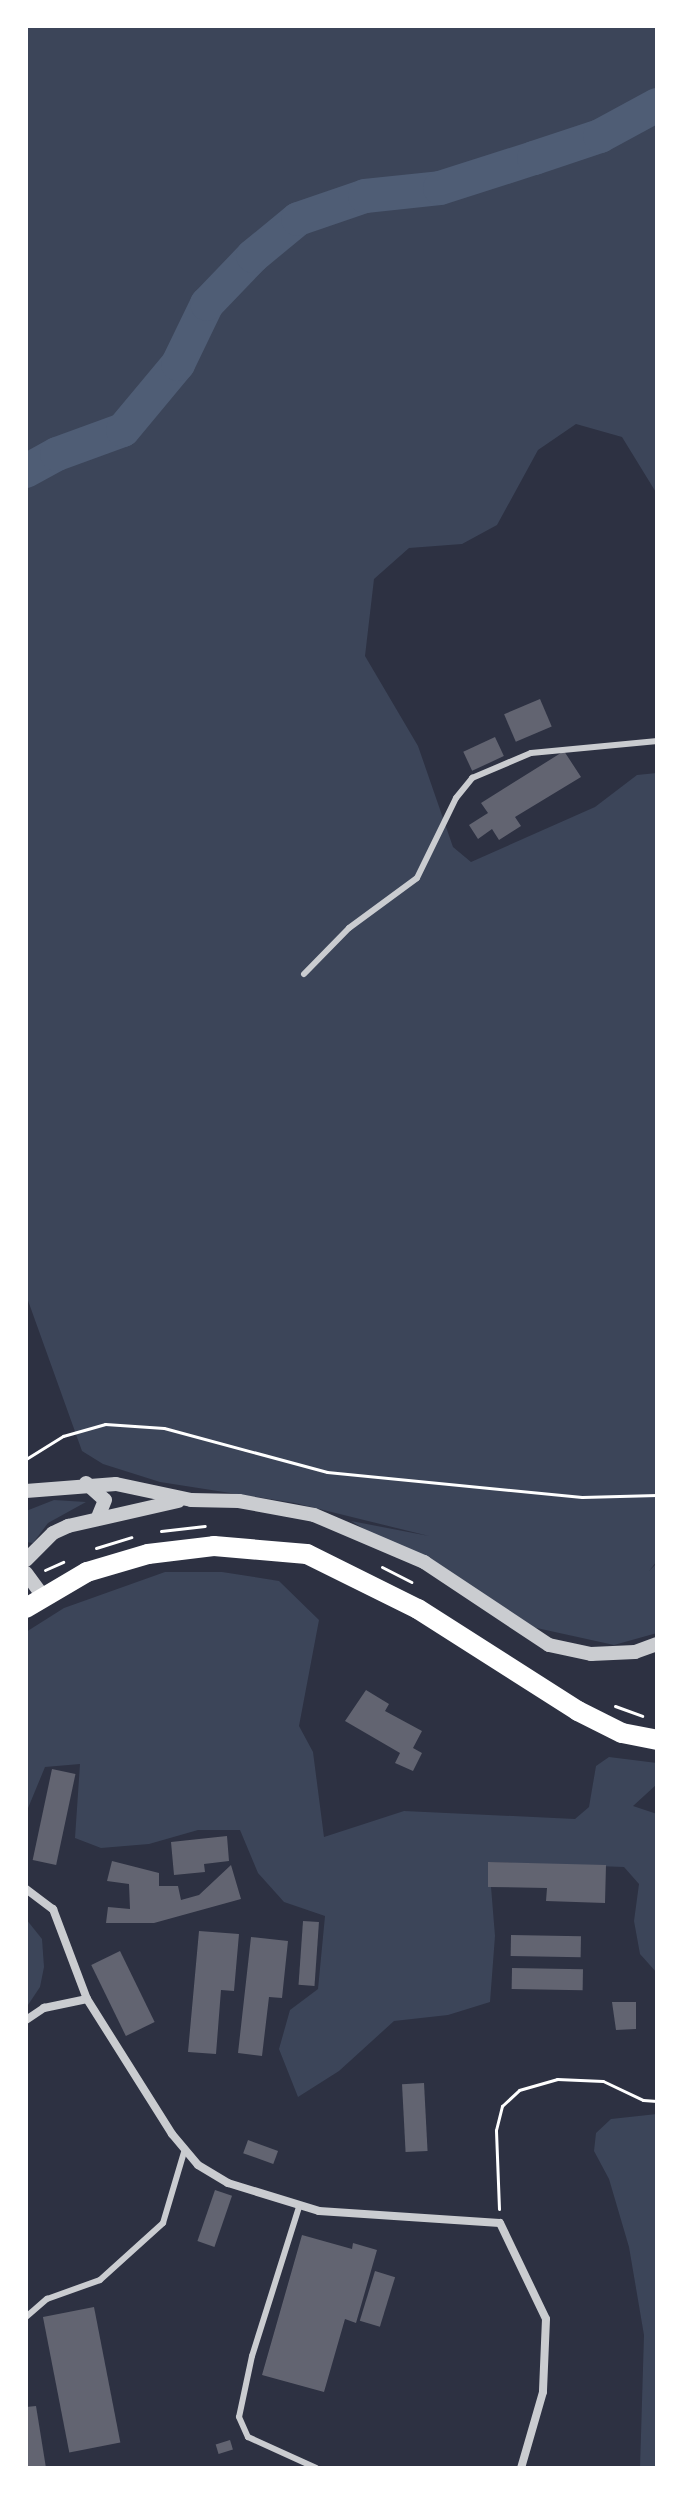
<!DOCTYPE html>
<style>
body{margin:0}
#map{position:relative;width:683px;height:2494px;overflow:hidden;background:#2d3142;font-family:"Playfair Display",serif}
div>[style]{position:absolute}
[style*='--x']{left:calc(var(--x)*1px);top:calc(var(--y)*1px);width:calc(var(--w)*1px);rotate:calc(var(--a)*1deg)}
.green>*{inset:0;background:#3c4559}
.river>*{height:34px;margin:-17px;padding:0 17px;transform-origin:17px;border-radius:17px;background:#4f5d75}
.building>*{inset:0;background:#626471;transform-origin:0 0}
.path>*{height:3px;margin:-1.5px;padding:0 1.5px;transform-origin:1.5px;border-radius:1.5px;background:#fff}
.service>*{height:6px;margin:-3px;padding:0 3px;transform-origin:3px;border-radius:3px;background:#caccd0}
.minor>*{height:8px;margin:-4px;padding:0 4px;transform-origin:4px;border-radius:4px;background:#caccd0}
.tertiary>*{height:14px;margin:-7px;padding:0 7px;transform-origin:7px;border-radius:7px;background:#caccd0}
.trunk>*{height:20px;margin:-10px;padding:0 10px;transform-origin:10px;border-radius:10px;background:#fff}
span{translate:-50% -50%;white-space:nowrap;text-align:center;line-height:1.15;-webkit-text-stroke:8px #fff;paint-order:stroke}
.frame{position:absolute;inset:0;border:28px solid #fff;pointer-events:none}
</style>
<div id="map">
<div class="green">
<i style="clip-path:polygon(26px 26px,657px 26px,657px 494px,622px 437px,576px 424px,538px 450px,497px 525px,462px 544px,409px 548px,374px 579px,365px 656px,418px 746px,453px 847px,471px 862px,595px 807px,637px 775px,657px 773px,657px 1561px,649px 1571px,657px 1563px,657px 1633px,614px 1645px,523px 1625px,351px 1521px,429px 1536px,295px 1503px,160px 1482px,103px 1464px,82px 1451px,26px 1295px)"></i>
<i style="clip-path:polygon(54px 1500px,86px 1502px,48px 1523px,33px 1543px,26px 1542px,26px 1511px)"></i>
<i style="clip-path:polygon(165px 1572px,222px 1572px,279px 1581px,319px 1620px,299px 1726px,313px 1752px,324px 1837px,404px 1811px,575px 1819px,589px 1807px,596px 1766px,609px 1757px,657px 1763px,656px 1785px,633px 1806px,657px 1814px,657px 1973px,640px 1954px,634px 1921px,639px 1884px,624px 1867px,489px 1862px,495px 1936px,490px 2002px,448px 2015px,394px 2021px,339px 2071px,298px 2097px,279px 2049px,290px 2010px,318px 1989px,325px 1916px,284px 1902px,258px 1873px,240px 1830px,198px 1830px,149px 1844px,101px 1848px,75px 1838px,80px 1764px,45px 1767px,26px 1813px,26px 1632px,64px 1608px)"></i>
<i style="clip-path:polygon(26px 1919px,42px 1939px,44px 1967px,40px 1987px,26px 2008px)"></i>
<i style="clip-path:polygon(657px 2114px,657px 2468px,640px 2468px,644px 2335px,629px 2247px,609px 2179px,594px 2151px,596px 2133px,611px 2119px)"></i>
</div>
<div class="river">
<i style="--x:26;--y:471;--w:35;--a:-29"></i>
<i style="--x:57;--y:454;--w:70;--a:-20"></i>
<i style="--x:123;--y:430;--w:86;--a:-50.2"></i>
<i style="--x:178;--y:364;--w:67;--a:-64.2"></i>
<i style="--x:207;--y:304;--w:66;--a:-46.2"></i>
<i style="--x:253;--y:256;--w:58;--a:-39.4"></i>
<i style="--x:298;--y:219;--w:71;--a:-18.9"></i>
<i style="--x:365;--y:196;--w:75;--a:-6.1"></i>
<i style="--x:440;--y:188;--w:99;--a:-17.7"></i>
<i style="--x:534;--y:158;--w:70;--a:-18.4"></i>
<i style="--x:600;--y:136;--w:65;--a:-28.5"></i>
</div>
<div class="building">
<i style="left:540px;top:699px;width:30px;height:39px;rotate:67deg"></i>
<i style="left:495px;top:737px;width:21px;height:35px;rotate:65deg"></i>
<i style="clip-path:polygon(564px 751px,581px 777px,515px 817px,521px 826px,499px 840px,492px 829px,478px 839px,469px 825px,488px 813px,481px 803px)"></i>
<i style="clip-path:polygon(366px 1690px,389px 1704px,385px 1711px,422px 1731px,413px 1748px,422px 1753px,413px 1771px,395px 1763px,400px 1753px,345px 1721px)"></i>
<i style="left:52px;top:1769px;width:24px;height:93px;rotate:12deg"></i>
<i style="clip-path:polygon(227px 1836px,229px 1861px,204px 1864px,205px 1872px,174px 1875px,171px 1842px)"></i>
<i style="clip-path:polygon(112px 1861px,159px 1873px,159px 1886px,178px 1886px,181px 1900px,199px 1895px,231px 1865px,241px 1899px,154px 1923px,106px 1923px,108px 1907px,130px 1909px,129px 1884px,107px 1881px)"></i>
<i style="clip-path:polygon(488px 1862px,606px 1865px,605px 1903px,546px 1901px,547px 1888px,488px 1887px)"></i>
<i style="left:303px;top:1921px;width:16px;height:64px;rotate:4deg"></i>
<i style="clip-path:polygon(199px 1931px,239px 1934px,234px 1991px,221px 1990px,216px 2054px,188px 2052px)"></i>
<i style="left:511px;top:1935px;width:70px;height:21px;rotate:1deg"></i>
<i style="clip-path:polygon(251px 1937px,288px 1941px,282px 1998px,269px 1997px,262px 2056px,238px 2053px)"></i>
<i style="left:120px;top:1951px;width:79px;height:32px;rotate:64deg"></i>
<i style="left:512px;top:1968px;width:71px;height:21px;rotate:1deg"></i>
<i style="clip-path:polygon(612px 2002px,636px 2002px,636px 2029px,616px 2030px)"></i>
<i style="left:424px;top:2083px;width:68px;height:22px;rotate:87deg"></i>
<i style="left:248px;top:2140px;width:32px;height:14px;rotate:20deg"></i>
<i style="left:215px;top:2190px;width:18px;height:54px;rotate:19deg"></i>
<i style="clip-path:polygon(302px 2235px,352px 2249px,353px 2243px,377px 2250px,356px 2323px,345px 2319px,324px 2392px,262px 2375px)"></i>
<i style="left:375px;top:2271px;width:21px;height:52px;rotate:17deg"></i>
<i style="left:94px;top:2307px;width:138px;height:52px;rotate:79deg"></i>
<i style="clip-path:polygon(36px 2406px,46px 2468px,26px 2468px,26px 2407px)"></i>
<i style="left:230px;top:2440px;width:10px;height:15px;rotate:73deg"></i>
</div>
<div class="path">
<i style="--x:26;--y:1459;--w:44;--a:-31.9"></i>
<i style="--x:63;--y:1436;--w:44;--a:-15.9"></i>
<i style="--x:105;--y:1424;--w:59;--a:3.9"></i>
<i style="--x:164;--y:1428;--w:169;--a:15.1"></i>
<i style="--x:327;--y:1472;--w:256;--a:5.6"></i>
<i style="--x:582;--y:1497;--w:75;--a:-1.5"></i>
<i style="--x:161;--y:1531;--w:44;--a:-6.5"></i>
<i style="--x:96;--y:1548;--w:37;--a:-17"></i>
<i style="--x:382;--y:1567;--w:33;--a:27"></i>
<i style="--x:45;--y:1570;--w:20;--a:-24"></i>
<i style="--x:615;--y:1706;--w:29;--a:20"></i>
<i style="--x:499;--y:2209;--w:79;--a:-92.2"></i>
<i style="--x:496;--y:2130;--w:25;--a:-76"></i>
<i style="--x:502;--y:2106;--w:23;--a:-43"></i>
<i style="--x:519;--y:2090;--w:40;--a:-16"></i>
<i style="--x:557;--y:2079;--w:46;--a:2.5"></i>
<i style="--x:603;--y:2081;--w:44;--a:25.4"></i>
<i style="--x:643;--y:2100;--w:14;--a:4"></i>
</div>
<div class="service">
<i style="--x:304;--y:974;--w:64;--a:-45.6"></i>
<i style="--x:349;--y:928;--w:84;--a:-36.3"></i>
<i style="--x:417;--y:878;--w:89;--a:-64"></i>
<i style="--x:456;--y:798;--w:26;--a:-51"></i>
<i style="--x:472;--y:778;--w:64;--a:-23"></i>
<i style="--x:531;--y:753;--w:127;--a:-5.4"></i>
<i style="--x:299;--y:2207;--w:156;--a:107.5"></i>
<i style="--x:252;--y:2356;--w:62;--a:102"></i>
<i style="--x:239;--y:2417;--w:22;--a:66"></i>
<i style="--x:248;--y:2437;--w:75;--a:24.5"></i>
<i style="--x:26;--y:2317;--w:28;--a:-41"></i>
<i style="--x:47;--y:2299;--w:56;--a:-19.7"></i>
<i style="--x:100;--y:2280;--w:85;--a:-42.1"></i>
<i style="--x:163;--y:2223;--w:74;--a:-73.5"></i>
</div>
<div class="minor">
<i style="--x:26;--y:1889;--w:34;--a:37"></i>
<i style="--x:53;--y:1909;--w:96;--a:69.3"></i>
<i style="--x:87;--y:1999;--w:160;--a:57.8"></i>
<i style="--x:172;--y:2134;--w:40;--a:50"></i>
<i style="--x:198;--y:2165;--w:35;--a:31"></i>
<i style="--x:228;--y:2183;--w:95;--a:17.1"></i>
<i style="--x:319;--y:2211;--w:181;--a:3.8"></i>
<i style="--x:500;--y:2223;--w:106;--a:64.4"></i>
<i style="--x:546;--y:2319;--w:73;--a:92.4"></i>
<i style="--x:543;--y:2392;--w:79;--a:106.1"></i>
<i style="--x:26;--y:2020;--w:22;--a:-34"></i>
<i style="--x:44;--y:2008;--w:44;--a:-11.8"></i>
</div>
<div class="tertiary">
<i style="--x:86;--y:1483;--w:25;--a:42"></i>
<i style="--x:105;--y:1500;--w:18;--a:112"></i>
<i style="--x:26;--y:1491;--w:90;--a:-4.4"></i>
<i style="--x:116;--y:1484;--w:77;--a:12"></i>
<i style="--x:191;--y:1500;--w:48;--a:1.2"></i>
<i style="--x:239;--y:1501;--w:76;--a:10.6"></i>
<i style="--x:314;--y:1515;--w:120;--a:23.1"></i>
<i style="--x:424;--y:1562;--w:150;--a:33.6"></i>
<i style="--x:549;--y:1645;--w:43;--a:12.1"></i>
<i style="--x:591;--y:1654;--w:44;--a:-2.6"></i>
<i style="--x:635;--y:1652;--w:23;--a:-20"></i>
<i style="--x:26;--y:1560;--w:38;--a:-45"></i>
<i style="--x:53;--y:1533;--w:17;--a:-25"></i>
<i style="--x:68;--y:1526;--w:113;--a:-12.8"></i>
<i style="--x:26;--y:1573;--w:29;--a:54"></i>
</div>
<div class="trunk">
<i style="--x:26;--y:1608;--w:71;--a:-30.5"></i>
<i style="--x:87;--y:1572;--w:64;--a:-16.4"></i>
<i style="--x:148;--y:1554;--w:66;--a:-6.9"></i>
<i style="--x:214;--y:1546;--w:93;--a:4.9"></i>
<i style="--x:307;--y:1554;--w:124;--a:26.4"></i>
<i style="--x:418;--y:1609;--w:190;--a:32.5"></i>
<i style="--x:578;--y:1711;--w:49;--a:26.6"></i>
<i style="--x:622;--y:1733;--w:36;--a:11"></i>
</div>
<div class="frame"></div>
</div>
